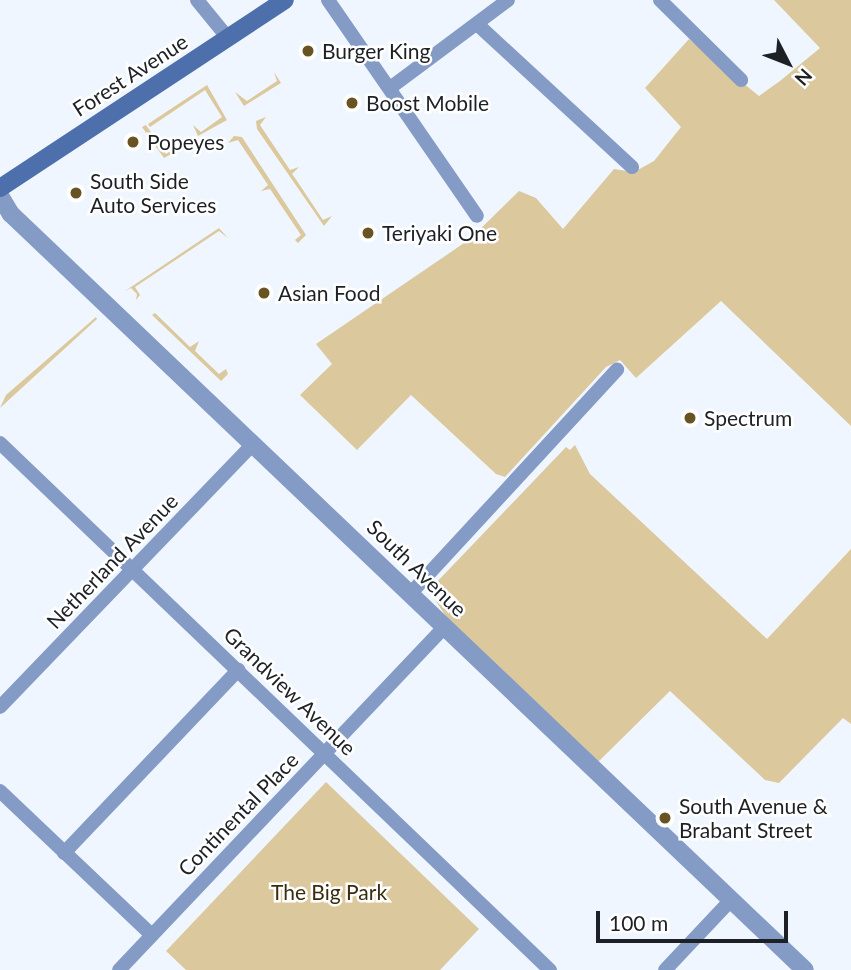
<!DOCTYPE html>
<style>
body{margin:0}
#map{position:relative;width:851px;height:970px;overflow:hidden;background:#f0f6ff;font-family:Lato,sans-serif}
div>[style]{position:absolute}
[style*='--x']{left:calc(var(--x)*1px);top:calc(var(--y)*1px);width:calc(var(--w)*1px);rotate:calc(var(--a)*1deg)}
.green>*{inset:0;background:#dbc89d}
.minor>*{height:14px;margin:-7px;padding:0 7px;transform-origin:7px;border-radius:7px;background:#839bc5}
.tertiary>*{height:18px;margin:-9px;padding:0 9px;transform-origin:9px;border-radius:9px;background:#839bc5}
.secondary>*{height:18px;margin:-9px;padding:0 9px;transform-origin:9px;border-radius:9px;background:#4d6fab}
.dots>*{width:19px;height:19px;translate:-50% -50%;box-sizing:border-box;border:4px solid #fff;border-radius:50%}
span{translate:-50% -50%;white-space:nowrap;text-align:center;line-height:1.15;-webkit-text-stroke:5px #fff;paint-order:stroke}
.poi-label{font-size:21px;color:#1d2126}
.left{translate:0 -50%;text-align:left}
.street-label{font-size:21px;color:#1d2126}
.park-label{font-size:21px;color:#3a2d0f}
.north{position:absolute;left:753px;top:28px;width:70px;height:70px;-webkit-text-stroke:5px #fff;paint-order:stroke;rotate:132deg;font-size:19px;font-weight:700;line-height:28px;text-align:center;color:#1d2126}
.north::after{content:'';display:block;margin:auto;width:24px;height:32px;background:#1d2126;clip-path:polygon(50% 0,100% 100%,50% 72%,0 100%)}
.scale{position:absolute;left:596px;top:911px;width:192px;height:32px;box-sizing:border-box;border:4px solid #1d2126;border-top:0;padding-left:9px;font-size:21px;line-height:24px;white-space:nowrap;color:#1d2126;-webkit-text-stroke:5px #fff;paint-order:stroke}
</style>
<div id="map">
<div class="green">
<i style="clip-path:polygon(774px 0,851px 0,851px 426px,721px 301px,636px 378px,620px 360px,606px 367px,505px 477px,496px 474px,411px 395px,357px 450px,300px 395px,332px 364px,316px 344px,470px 239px,519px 191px,536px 198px,563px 229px,614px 169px,634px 172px,654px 161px,681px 127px,645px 88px,689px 39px,759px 96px,780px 81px,820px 48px)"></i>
<i style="clip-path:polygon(274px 72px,281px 83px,244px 106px,235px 92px,247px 101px,277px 81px)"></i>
<i style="clip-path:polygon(207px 85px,227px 120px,198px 136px,193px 125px,201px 132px,222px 117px,205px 90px,150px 127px,148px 124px)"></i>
<i style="clip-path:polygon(266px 117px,260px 125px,290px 170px,299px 167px,292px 174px,295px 178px,323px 220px,332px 216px,324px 226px,257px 129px,256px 121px)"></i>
<i style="clip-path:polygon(146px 125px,166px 154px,184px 143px,186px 146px,164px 158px,142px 127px)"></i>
<i style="clip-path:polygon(234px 136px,242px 137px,306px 235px,298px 243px,295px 240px,301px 235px,270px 189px,261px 191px,268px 185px,238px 140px,228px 143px)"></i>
<i style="clip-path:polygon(219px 228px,228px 238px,219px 231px,135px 287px,140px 295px,136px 300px,137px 294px,131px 288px,125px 291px)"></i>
<i style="clip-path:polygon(155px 313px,190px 347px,199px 341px,195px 351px,219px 374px,226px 369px,228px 374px,221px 381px,152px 315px)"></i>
<i style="clip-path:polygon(96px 317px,97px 319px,0 408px,6px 395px)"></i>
<i style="clip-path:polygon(575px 445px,590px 474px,767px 639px,851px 549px,851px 724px,843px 718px,779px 783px,765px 780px,670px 691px,597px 763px,450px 622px,433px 597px,434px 585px,566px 447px,570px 450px)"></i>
<i style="clip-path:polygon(326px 782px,479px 929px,440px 970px,186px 970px,166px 951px)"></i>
</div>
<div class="minor">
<i style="--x:197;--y:0;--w:49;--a:50.8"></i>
<i style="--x:328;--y:0;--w:262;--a:55.4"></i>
<i style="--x:660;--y:0;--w:114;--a:44.6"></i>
<i style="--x:477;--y:24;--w:211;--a:42.7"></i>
<i style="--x:390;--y:88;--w:147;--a:-36.7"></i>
<i style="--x:0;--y:443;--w:762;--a:43.78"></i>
<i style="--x:411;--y:593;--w:304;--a:-47.3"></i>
<i style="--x:0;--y:707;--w:365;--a:-46.1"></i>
<i style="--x:0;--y:791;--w:209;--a:43.5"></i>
<i style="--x:64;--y:853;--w:253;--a:-46.4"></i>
<i style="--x:119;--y:970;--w:474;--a:-46.5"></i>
<i style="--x:665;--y:970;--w:96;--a:-46.7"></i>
</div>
<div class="tertiary">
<i style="--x:0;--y:196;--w:21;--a:59"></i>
<i style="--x:11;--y:214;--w:1096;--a:43.6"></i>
</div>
<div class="secondary">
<i style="--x:0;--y:188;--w:341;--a:-33.4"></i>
</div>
<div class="dots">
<i style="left:308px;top:51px;background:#685322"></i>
<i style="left:352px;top:103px;background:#685322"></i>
<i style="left:133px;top:142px;background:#685322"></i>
<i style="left:76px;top:193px;background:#685322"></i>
<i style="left:368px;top:233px;background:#685322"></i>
<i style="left:264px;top:293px;background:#685322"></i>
<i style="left:690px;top:418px;background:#685322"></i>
<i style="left:665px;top:818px;background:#685322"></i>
</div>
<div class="poi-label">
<span class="left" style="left:322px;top:51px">Burger King</span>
<span class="left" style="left:366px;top:103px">Boost Mobile</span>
<span class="left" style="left:147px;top:142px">Popeyes</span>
<span class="left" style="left:90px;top:193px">South Side<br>Auto Services</span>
<span class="left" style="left:382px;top:233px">Teriyaki One</span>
<span class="left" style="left:278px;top:293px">Asian Food</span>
<span class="left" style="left:704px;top:418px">Spectrum</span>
<span class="left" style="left:679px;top:818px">South Avenue &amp;<br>Brabant Street</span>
</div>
<div class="street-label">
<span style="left:130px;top:75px;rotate:-33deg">Forest Avenue</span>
<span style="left:112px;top:561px;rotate:-46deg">Netherland Avenue</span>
<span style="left:417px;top:568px;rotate:44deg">South Avenue</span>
<span style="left:290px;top:691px;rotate:44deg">Grandview Avenue</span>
<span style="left:238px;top:814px;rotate:-46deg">Continental Place</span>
</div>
<div class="park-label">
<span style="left:329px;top:892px">The Big Park</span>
</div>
<div class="north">N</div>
<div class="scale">100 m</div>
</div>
